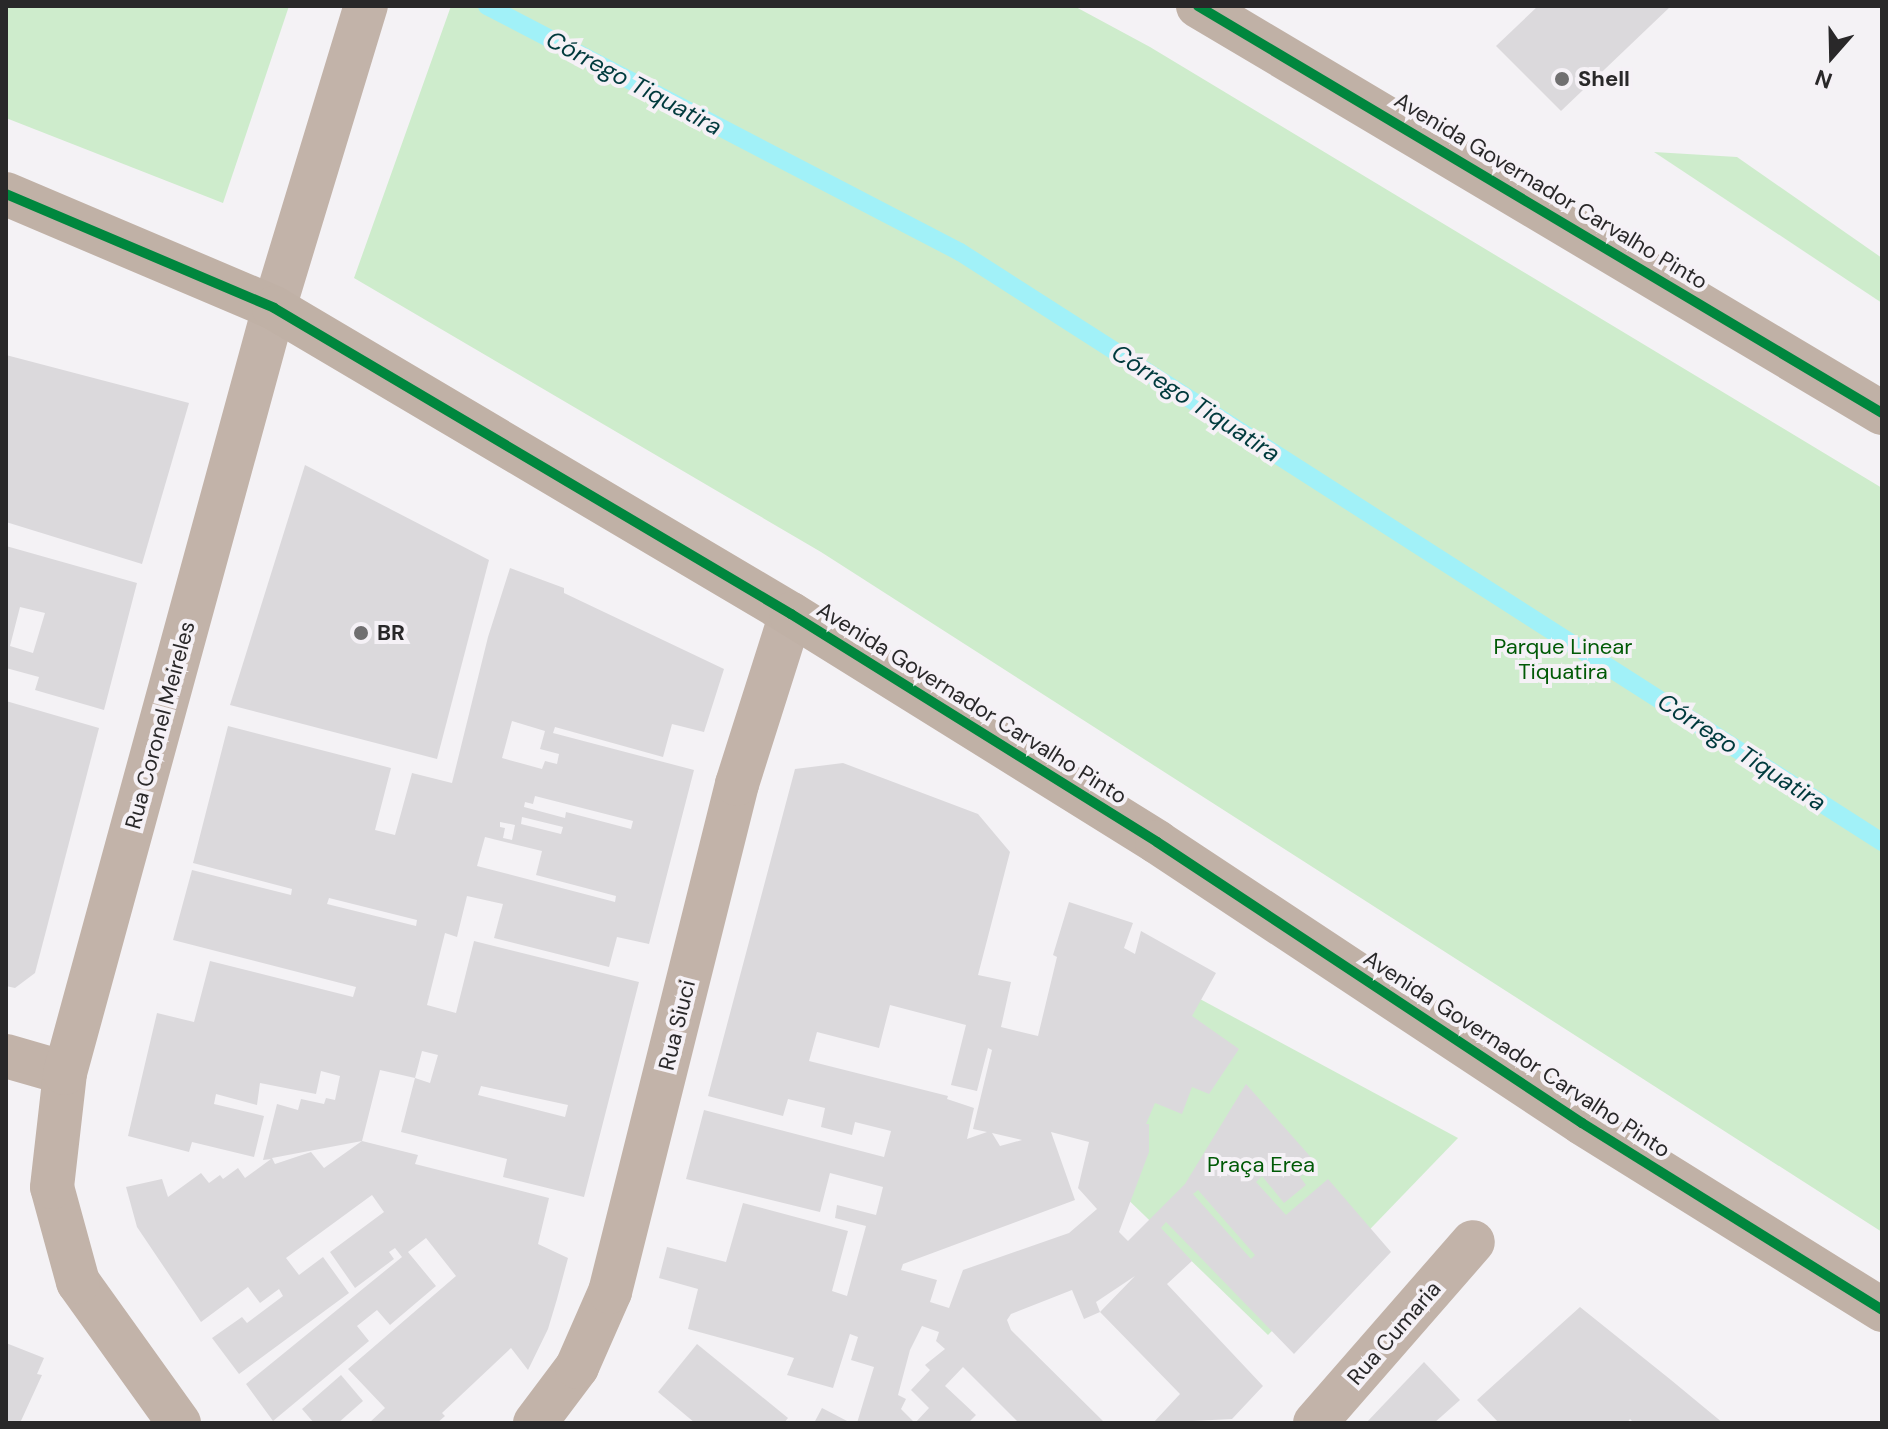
<!DOCTYPE html>
<meta charset="utf-8">
<style>
body{margin:0}
#map{position:relative;width:1888px;height:1429px;overflow:hidden;background:#f4f2f5;font-family:"DM Sans",sans-serif}
div>[style]{position:absolute}
[style*='--x']{left:calc(var(--x)*1px);top:calc(var(--y)*1px);width:calc(var(--w)*1px);rotate:calc(var(--a)*1deg)}
.green>*{inset:0;background:#ceeccc}
.stream>*{height:18px;margin:-9px;padding:0 9px;transform-origin:9px;border-radius:9px;background:#a1f1f8}
.building>*{inset:0;background:#dbd9dc}
.minor>*{height:44px;margin:-22px;padding:0 22px;transform-origin:22px;border-radius:22px;background:#c2b3a9}
.tertiary>*{height:44px;margin:-22px;padding:0 22px;transform-origin:22px;border-radius:22px;background:#c2b3a9}
.primary>*{height:44px;margin:-22px;padding:0 22px;transform-origin:22px;border-radius:22px;background:#c0b1a6}
.cycleway>*{height:10px;margin:-5px;padding:0 5px;transform-origin:5px;border-radius:5px;background:#00873e}
.dots>*{width:22px;height:22px;translate:-50% -50%;box-sizing:border-box;border:4px solid #f5f1f6;border-radius:50%}
span{translate:-50% -50%;white-space:nowrap;text-align:center;line-height:1.15;-webkit-text-stroke:8px #f5f1f6;paint-order:stroke}
.poi-label{font-size:22px;color:#292829;font-weight:700}
.left{translate:0 -50%;text-align:left}
.street-label{font-size:22px;color:#292829}
.park-label{font-size:22px;color:#015a06}
.water-label{font-size:24px;color:#003a3d;font-style:italic}
.frame{position:absolute;inset:0;border:8px solid #292829;pointer-events:none}
.north{position:absolute;left:1792px;top:16px;width:80px;height:80px;-webkit-text-stroke:6px #f5f1f6;paint-order:stroke;rotate:200deg;font-size:22px;font-weight:700;line-height:32px;text-align:center;color:#292829}
.north::after{content:'';display:block;margin:auto;width:28px;height:36px;background:#292829;clip-path:polygon(50% 0,100% 100%,50% 72%,0 100%)}
</style>
<div id="map">
<div class="green">
<i style="clip-path:polygon(6px 6px,289px 6px,223px 203px,6px 118px)"></i>
<i style="clip-path:polygon(451px 6px,1074px 6px,1150px 47px,1882px 488px,1882px 1232px,821px 552px,354px 278px)"></i>
<i style="clip-path:polygon(1654px 152px,1737px 157px,1882px 258px,1882px 303px)"></i>
<i style="clip-path:polygon(1161px 978px,1458px 1138px,1268px 1335px,1114px 1186px)"></i>
</div>
<div class="stream">
<i style="--x:487;--y:6;--w:533;--a:27.48"></i>
<i style="--x:960;--y:252;--w:1095;--a:32.62"></i>
</div>
<div class="building">
<i style="clip-path:polygon(1538px 6px,1671px 6px,1561px 111px,1496px 46px)"></i>
<i style="clip-path:polygon(6px 355px,189px 403px,142px 564px,6px 522px)"></i>
<i style="clip-path:polygon(305px 465px,489px 560px,437px 759px,230px 705px)"></i>
<i style="clip-path:polygon(evenodd,6px 546px,137px 583px,104px 710px,35px 690px,39px 677px,6px 668px,6px 546px,20px 607px,45px 613px,33px 653px,10px 646px,20px 607px)"></i>
<i style="clip-path:polygon(evenodd,510px 568px,564px 588px,564px 593px,724px 669px,704px 732px,672px 724px,663px 757px,555px 727px,553px 733px,694px 770px,649px 944px,617px 937px,609px 967px,494px 938px,503px 904px,467px 896px,457px 937px,445px 933px,427px 1005px,456px 1013px,474px 941px,639px 982px,584px 1197px,503px 1177px,507px 1159px,401px 1132px,415px 1078px,430px 1083px,438px 1055px,422px 1051px,415px 1078px,380px 1070px,362px 1141px,272px 1158px,275px 1164px,311px 1152px,324px 1168px,362px 1141px,418px 1155px,415px 1164px,549px 1198px,538px 1244px,568px 1258px,557px 1299px,548px 1329px,528px 1370px,511px 1348px,442px 1413px,445px 1416px,437px 1423px,369px 1423px,385px 1408px,348px 1369px,456px 1276px,426px 1238px,408px 1252px,436px 1286px,390px 1325px,377px 1310px,357px 1326px,369px 1341px,273px 1421px,246px 1384px,402px 1257px,395px 1248px,389px 1252px,394px 1259px,355px 1288px,330px 1252px,384px 1212px,372px 1195px,286px 1258px,299px 1275px,323px 1257px,349px 1293px,239px 1374px,212px 1338px,242px 1317px,247px 1323px,283px 1296px,279px 1289px,260px 1303px,248px 1287px,201px 1322px,137px 1227px,126px 1187px,162px 1179px,168px 1197px,201px 1173px,209px 1183px,220px 1175px,223px 1179px,238px 1168px,245px 1178px,271px 1159px,263px 1160px,277px 1104px,298px 1110px,301px 1099px,324px 1104px,326px 1098px,335px 1100px,340px 1076px,321px 1071px,316px 1094px,260px 1083px,257px 1105px,216px 1094px,214px 1104px,264px 1116px,254px 1157px,192px 1142px,189px 1152px,128px 1136px,157px 1013px,194px 1022px,210px 961px,353px 997px,356px 987px,173px 940px,192px 870px,291px 895px,292px 889px,193px 863px,228px 726px,391px 768px,375px 830px,395px 835px,412px 773px,452px 783px,488px 637px,510px 568px,512px 721px,545px 731px,540px 749px,559px 754px,557px 764px,545px 761px,542px 769px,502px 758px,512px 721px,510px 568px,535px 796px,633px 821px,631px 829px,566px 812px,565px 818px,524px 807px,525px 802px,533px 804px,535px 796px,510px 568px,522px 817px,563px 827px,561px 834px,521px 824px,522px 817px,510px 568px,500px 822px,515px 825px,512px 840px,503px 838px,505px 828px,500px 827px,500px 822px,510px 568px,485px 837px,542px 851px,536px 875px,616px 896px,615px 902px,477px 866px,485px 837px,510px 568px,329px 898px,417px 920px,416px 926px,327px 904px,329px 898px,510px 568px,481px 1086px,568px 1105px,565px 1117px,478px 1095px,481px 1086px)"></i>
<i style="clip-path:polygon(6px 701px,99px 728px,35px 973px,15px 988px,6px 986px)"></i>
<i style="clip-path:polygon(evenodd,843px 763px,978px 814px,1010px 852px,978px 975px,1011px 982px,1001px 1027px,1038px 1036px,1057px 957px,1053px 955px,1069px 902px,1133px 923px,1124px 948px,1135px 954px,1141px 931px,1216px 973px,1192px 1016px,1239px 1049px,1209px 1094px,1192px 1087px,1182px 1114px,1155px 1103px,1146px 1124px,1149px 1124px,1149px 1152px,1119px 1232px,1128px 1241px,1185px 1184px,1246px 1084px,1316px 1163px,1300px 1177px,1306px 1185px,1284px 1203px,1262px 1176px,1256px 1182px,1286px 1215px,1328px 1179px,1391px 1252px,1294px 1354px,1166px 1222px,1161px 1228px,1192px 1261px,1167px 1284px,1263px 1386px,1232px 1419px,1153px 1423px,1180px 1394px,1100px 1312px,1135px 1276px,1096px 1302px,1100px 1312px,1084px 1319px,1072px 1290px,1011px 1314px,1007px 1320px,1011px 1330px,1105px 1423px,1019px 1423px,963px 1367px,945px 1386px,976px 1415px,968px 1423px,857px 1423px,874px 1367px,851px 1360px,858px 1337px,850px 1334px,833px 1388px,787px 1375px,794px 1358px,688px 1329px,698px 1289px,659px 1278px,667px 1247px,726px 1262px,743px 1203px,848px 1231px,832px 1291px,847px 1296px,866px 1226px,835px 1218px,837px 1205px,876px 1215px,883px 1187px,830px 1173px,820px 1212px,686px 1179px,704px 1110px,884px 1157px,891px 1131px,855px 1122px,852px 1135px,821px 1127px,825px 1108px,788px 1099px,783px 1116px,708px 1096px,795px 769px,843px 763px,890px 1005px,966px 1025px,951px 1085px,977px 1091px,988px 1048px,992px 1050px,973px 1129px,987px 1132px,967px 1139px,974px 1108px,947px 1099px,948px 1096px,809px 1061px,817px 1032px,879px 1048px,890px 1005px,843px 763px,1051px 1132px,1089px 1142px,1078px 1188px,1097px 1209px,1069px 1233px,963px 1270px,949px 1308px,930px 1302px,937px 1280px,901px 1270px,903px 1264px,1075px 1200px,1051px 1132px,843px 763px,992px 1133px,1022px 1140px,1000px 1146px,992px 1133px,843px 763px,1198px 1190px,1255px 1255px,1251px 1259px,1193px 1194px,1198px 1190px,843px 763px,922px 1326px,939px 1332px,936px 1341px,945px 1349px,925px 1365px,930px 1370px,911px 1390px,929px 1408px,915px 1423px,901px 1409px,906px 1399px,898px 1395px,910px 1350px,922px 1326px)"></i>
<i style="clip-path:polygon(1580px 1307px,1671px 1380px,1723px 1423px,1634px 1423px,1630px 1419px,1627px 1423px,1499px 1423px,1477px 1400px)"></i>
<i style="clip-path:polygon(6px 1343px,44px 1358px,37px 1374px,42px 1375px,20px 1423px,6px 1423px)"></i>
<i style="clip-path:polygon(697px 1344px,788px 1418px,784px 1423px,695px 1423px,658px 1392px)"></i>
<i style="clip-path:polygon(1424px 1362px,1460px 1400px,1434px 1423px,1366px 1423px)"></i>
<i style="clip-path:polygon(341px 1375px,363px 1401px,338px 1423px,314px 1423px,302px 1409px)"></i>
<i style="clip-path:polygon(822px 1408px,851px 1423px,814px 1423px)"></i>
</div>
<div class="minor">
<i style="--x:6;--y:1056;--w:61;--a:16.1"></i>
<i style="--x:535;--y:1423;--w:70;--a:-53.1"></i>
<i style="--x:577;--y:1367;--w:82;--a:-66.3"></i>
<i style="--x:610;--y:1292;--w:524;--a:-75.96"></i>
<i style="--x:737;--y:784;--w:178;--a:-72.4"></i>
<i style="--x:1315;--y:1423;--w:240;--a:-48.9"></i>
</div>
<div class="tertiary">
<i style="--x:179;--y:1423;--w:173;--a:-125.6"></i>
<i style="--x:78;--y:1282;--w:98;--a:-105.3"></i>
<i style="--x:52;--y:1187;--w:115;--a:-83.5"></i>
<i style="--x:65;--y:1073;--w:793;--a:-74.72"></i>
<i style="--x:274;--y:308;--w:316;--a:-73.1"></i>
</div>
<div class="primary">
<i style="--x:1198;--y:6;--w:796;--a:30.75"></i>
<i style="--x:6;--y:194;--w:291;--a:23"></i>
<i style="--x:274;--y:308;--w:601;--a:30.62"></i>
<i style="--x:791;--y:614;--w:431;--a:31.9"></i>
<i style="--x:1157;--y:842;--w:509;--a:33.47"></i>
<i style="--x:1582;--y:1123;--w:354;--a:31.9"></i>
</div>
<div class="cycleway">
<i style="--x:1198;--y:6;--w:796;--a:30.75"></i>
<i style="--x:6;--y:194;--w:291;--a:23"></i>
<i style="--x:274;--y:308;--w:601;--a:30.62"></i>
<i style="--x:791;--y:614;--w:431;--a:31.9"></i>
<i style="--x:1157;--y:842;--w:509;--a:33.47"></i>
<i style="--x:1582;--y:1123;--w:354;--a:31.9"></i>
</div>
<div class="dots">
<i style="left:1562px;top:79px;background:#706f70"></i>
<i style="left:361px;top:633px;background:#706f70"></i>
</div>
<div class="poi-label">
<span class="left" style="left:1578px;top:79px">Shell</span>
<span class="left" style="left:377px;top:633px">BR</span>
</div>
<div class="street-label">
<span style="left:1551px;top:191px;rotate:31deg">Avenida Governador Carvalho Pinto</span>
<span style="left:972px;top:703px;rotate:32deg">Avenida Governador Carvalho Pinto</span>
<span style="left:160px;top:725px;rotate:-75deg">Rua Coronel Meireles</span>
<span style="left:677px;top:1025px;rotate:-76deg">Rua Siuci</span>
<span style="left:1517px;top:1054px;rotate:33deg">Avenida Governador Carvalho Pinto</span>
<span style="left:1394px;top:1333px;rotate:-49deg">Rua Cumaria</span>
</div>
<div class="park-label">
<span style="left:1563px;top:659px">Parque Linear<br>Tiquatira</span>
<span style="left:1261px;top:1165px">Praça Erea</span>
</div>
<div class="water-label">
<span style="left:634px;top:83px;rotate:28deg">Córrego Tiquatira</span>
<span style="left:1196px;top:403px;rotate:33deg">Córrego Tiquatira</span>
<span style="left:1742px;top:752px;rotate:33deg">Córrego Tiquatira</span>
</div>
<div class="frame"></div>
<div class="north">N</div>
</div>
